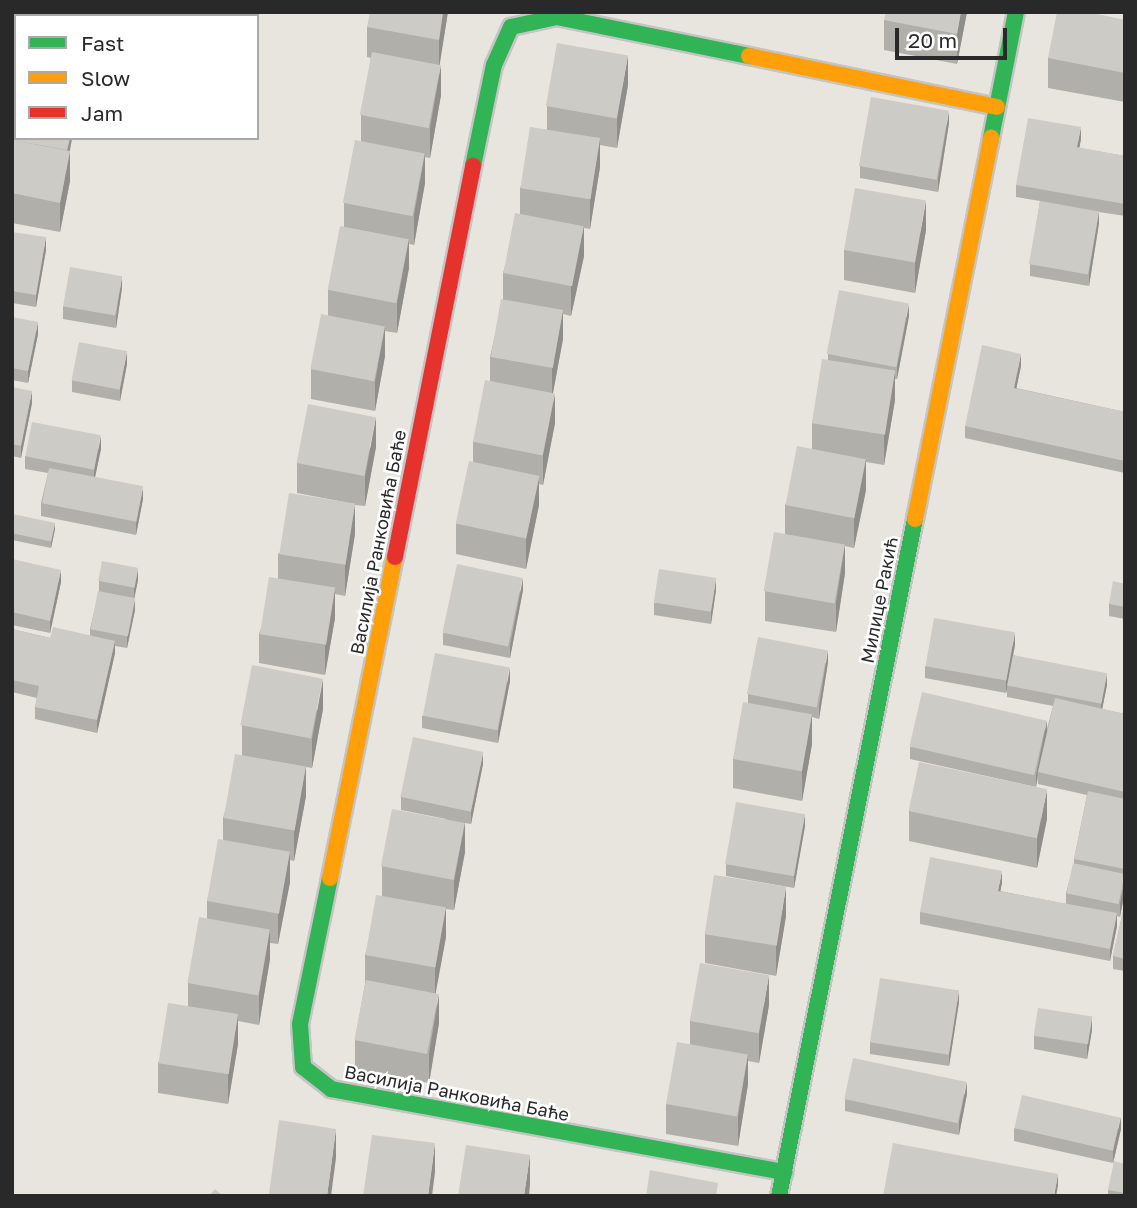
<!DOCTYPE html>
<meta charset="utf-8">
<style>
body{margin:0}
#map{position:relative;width:1137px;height:1208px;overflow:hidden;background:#e8e5de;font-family:"Golos Text",sans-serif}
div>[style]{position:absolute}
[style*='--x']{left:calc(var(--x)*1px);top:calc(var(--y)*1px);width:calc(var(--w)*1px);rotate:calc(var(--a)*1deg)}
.roads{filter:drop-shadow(2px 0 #c5c4c4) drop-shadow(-2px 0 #c5c4c4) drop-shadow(0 2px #c5c4c4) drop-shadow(0 -2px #c5c4c4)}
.fast>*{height:16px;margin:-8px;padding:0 8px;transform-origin:8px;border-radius:8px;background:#30b455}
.slow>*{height:16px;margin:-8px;padding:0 8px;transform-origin:8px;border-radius:8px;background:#ff9f0a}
.jam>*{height:16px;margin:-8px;padding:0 8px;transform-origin:8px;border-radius:8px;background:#e5322d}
.wall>*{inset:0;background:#b0afa9}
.shaded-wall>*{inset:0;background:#908e8a}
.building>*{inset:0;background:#cdcbc5;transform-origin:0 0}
span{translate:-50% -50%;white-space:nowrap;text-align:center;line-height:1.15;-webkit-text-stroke:5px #fff;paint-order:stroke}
.street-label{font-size:18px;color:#292929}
.frame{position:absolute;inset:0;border:14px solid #292929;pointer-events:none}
.legend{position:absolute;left:14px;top:14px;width:245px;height:126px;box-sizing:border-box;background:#fff;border:2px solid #a9a9a9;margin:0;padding:9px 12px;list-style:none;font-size:21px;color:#292929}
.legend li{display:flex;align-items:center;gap:14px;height:35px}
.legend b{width:35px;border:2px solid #a9a9a9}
.scale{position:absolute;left:895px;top:28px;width:112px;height:32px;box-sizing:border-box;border:4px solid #292929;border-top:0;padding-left:9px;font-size:21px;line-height:24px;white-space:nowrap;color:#292929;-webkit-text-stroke:5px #fff;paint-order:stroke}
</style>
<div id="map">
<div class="roads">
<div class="fast">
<i style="--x:991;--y:138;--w:128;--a:-78.8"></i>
<i style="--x:473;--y:166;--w:103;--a:-78.3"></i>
<i style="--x:494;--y:65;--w:42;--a:-65.9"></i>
<i style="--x:511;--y:27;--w:47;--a:-12.3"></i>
<i style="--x:557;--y:17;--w:196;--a:11.5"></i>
<i style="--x:330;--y:878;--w:149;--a:101.6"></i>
<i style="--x:300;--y:1024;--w:43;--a:86"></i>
<i style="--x:303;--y:1067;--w:36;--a:38"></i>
<i style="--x:331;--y:1089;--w:461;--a:10.4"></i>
<i style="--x:779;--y:1196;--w:691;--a:-78.64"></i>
</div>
<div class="slow">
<i style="--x:749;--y:56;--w:253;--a:11.6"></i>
<i style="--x:915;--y:519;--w:389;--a:-78.7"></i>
<i style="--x:330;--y:878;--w:328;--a:-78.6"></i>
</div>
<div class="jam">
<i style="--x:395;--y:557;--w:399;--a:-78.7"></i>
</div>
</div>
<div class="wall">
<i style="clip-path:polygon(448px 12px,439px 65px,441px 95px,430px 158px,425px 157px,425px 183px,414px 245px,409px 244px,409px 268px,397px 333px,385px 331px,385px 356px,375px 411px,311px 399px,311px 369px,328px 315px,328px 290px,344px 226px,344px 203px,361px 142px,361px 115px,371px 58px,367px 57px,367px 27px)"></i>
<i style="clip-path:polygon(967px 12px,957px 64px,884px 50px,884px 20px)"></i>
<i style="clip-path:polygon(1125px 20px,1125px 102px,1048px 88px,1048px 58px)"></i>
<i style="clip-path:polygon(628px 85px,617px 148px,600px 145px,600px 167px,590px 229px,584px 228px,584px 256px,571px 316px,563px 314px,563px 339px,553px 393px,555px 423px,543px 485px,539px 484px,539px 505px,526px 569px,456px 554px,456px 524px,473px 462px,473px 442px,490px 381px,490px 357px,503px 299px,503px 273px,520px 214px,520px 188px,547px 129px,547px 106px)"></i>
<i style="clip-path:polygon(949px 123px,938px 192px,860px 178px,860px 166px)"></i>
<i style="clip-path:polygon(12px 132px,16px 138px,72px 138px,70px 151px,70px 181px,60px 232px,12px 223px)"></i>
<i style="clip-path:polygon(1081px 139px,1079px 148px,1125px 156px,1125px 216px,1099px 212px,1099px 223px,1089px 286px,1030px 276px,1030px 264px,1040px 201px,1016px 197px,1016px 185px)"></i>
<i style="clip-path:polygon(926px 230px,915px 293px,844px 280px,844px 250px)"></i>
<i style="clip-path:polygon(12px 232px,46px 250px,36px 307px,12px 303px)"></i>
<i style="clip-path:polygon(122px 288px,116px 328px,63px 319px,63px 306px)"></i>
<i style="clip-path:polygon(909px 316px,897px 379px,895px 379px,895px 400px,884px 465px,866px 462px,866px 490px,854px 548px,845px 546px,845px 573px,836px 632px,765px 621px,765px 591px,785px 534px,785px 505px,812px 449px,812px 423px,828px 359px,828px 354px)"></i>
<i style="clip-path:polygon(12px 317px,38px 334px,28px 383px,12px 380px)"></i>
<i style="clip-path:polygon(127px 364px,120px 401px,72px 392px,72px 380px)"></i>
<i style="clip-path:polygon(1021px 366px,1016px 388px,1125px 412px,1125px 473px,965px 438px,965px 426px)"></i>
<i style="clip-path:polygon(12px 387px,32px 403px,21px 458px,12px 456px)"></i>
<i style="clip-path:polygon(376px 447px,365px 506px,355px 505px,355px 534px,345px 596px,335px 594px,335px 618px,325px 675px,259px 663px,259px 634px,278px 578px,278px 554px,344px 502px,297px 493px,297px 463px)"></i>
<i style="clip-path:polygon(101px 449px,95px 477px,143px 499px,136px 535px,41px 516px,41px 503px,48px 473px,25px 469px,25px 456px)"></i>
<i style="clip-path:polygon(12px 519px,55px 529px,51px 548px,12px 540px)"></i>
<i style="clip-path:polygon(12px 559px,61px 582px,50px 633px,12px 625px)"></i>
<i style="clip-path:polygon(138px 580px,134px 598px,135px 610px,127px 648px,115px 646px,115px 653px,97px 733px,35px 719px,35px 707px,37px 698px,12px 692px,12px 629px,50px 638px,90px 636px,90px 629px,99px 591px,99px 581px)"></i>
<i style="clip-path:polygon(1125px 584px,1125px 619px,1109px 616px,1109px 604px)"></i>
<i style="clip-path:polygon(523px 590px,510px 658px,443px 645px,443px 633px)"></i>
<i style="clip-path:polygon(716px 590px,711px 624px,654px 615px,654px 603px)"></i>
<i style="clip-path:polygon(1015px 645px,1013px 655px,1107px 685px,1102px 709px,1125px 714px,1125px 891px,1120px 917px,1117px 916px,1117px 926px,1110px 961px,920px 924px,920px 912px,1002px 883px,1000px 891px,1066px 904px,1066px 893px,1074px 864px,1074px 859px,1087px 795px,1038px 784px,1038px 778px,1036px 787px,910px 759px,910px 747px,1047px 729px,1053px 706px,1007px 697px,1007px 690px,1006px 693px,925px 678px,925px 666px)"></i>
<i style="clip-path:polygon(828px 662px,819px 719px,812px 717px,812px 744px,802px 801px,733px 788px,733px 759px,748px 703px,748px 694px)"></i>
<i style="clip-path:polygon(510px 681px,498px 743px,422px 728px,422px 716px)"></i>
<i style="clip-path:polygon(323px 709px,312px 768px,306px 767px,306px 796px,294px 861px,290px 860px,290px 882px,278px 944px,270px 943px,270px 959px,259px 1025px,238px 1021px,238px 1044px,228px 1104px,158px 1093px,158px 1063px,188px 1006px,188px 983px,207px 918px,207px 901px,223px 840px,223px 818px,242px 755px,242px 725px)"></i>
<i style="clip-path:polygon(483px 764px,471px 824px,465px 823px,465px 852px,454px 910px,446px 909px,446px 937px,435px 993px,439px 1023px,429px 1083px,355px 1070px,355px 1040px,365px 984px,365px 955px,382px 896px,382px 866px,446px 819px,401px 810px,401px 797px)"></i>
<i style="clip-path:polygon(909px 811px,1047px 819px,1037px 868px,909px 841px)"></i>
<i style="clip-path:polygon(805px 826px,794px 888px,726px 876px,726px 864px)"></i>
<i style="clip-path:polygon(1125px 902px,1125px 971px,1113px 969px,1113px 956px)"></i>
<i style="clip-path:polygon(786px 916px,776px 976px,705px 963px,705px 934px)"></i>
<i style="clip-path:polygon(959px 1002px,949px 1066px,870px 1054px,870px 1042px)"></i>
<i style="clip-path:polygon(769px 1005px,759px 1063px,748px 1061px,748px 1084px,738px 1146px,666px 1134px,666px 1104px,690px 1044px,690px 1021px)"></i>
<i style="clip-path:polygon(1092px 1030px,1087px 1059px,1034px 1049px,1034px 1036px)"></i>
<i style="clip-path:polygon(967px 1094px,959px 1135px,845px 1111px,845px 1099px)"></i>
<i style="clip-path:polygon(1014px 1128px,1121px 1129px,1113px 1163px,1014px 1141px)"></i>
<i style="clip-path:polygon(1125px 1164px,1125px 1196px,1108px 1196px,1108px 1190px)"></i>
</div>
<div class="shaded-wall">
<i style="clip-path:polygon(443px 12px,448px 12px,439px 69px,439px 40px)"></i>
<i style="clip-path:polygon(961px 12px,967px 12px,957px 64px,957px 34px)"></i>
<i style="clip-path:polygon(628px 55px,628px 85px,617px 148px,617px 118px)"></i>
<i style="clip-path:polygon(441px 65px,441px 95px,430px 158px,430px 128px)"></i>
<i style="clip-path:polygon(949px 111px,949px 123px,938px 192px,938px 179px)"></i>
<i style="clip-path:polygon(1081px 127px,1081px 139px,1077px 160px,1077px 147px)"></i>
<i style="clip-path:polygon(70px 138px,72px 138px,67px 164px,67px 151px)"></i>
<i style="clip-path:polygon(600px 138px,600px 167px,590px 229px,590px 200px)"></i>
<i style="clip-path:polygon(70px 151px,70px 181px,60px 232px,60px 203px)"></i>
<i style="clip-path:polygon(425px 153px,425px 183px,414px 245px,414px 215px)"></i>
<i style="clip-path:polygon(926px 201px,926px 230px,915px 293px,915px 263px)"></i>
<i style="clip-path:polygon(1099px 211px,1099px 223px,1089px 286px,1089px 273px)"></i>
<i style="clip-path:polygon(584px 226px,584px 256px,571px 316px,571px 286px)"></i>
<i style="clip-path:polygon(46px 237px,46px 250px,36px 307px,36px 295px)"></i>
<i style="clip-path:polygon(409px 239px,409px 268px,397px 333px,397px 303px)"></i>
<i style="clip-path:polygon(122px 276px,122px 288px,116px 328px,116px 316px)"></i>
<i style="clip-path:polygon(909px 304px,909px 316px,897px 379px,897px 367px)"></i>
<i style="clip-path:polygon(563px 310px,563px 339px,552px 398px,552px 369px)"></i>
<i style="clip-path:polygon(38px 322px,38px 334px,28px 383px,28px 371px)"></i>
<i style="clip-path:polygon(385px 327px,385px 356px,375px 411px,375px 382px)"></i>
<i style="clip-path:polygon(127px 351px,127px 364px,120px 401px,120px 389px)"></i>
<i style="clip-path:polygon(1021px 354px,1021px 366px,1014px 400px,1014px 388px)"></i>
<i style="clip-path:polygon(895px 371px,895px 400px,884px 465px,884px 436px)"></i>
<i style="clip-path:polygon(32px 391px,32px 403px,21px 458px,21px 446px)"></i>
<i style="clip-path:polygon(555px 394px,555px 423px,543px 485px,543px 455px)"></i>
<i style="clip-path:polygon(376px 417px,376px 447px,365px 506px,365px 477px)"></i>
<i style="clip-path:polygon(101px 436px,101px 449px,94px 482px,94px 470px)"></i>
<i style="clip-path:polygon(866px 460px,866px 490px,854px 548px,854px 519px)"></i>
<i style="clip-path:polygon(539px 476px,539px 505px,526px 569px,526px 539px)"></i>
<i style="clip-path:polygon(143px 487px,143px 499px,136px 535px,136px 523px)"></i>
<i style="clip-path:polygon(355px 504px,355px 534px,345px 596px,345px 566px)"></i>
<i style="clip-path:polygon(55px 523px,55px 529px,51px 548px,51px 542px)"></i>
<i style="clip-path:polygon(845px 544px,845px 573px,836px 632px,836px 603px)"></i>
<i style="clip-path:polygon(138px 568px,138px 580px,134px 600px,134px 588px)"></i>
<i style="clip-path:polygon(61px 570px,61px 582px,50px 633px,50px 621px)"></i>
<i style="clip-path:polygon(523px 578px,523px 590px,510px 658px,510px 646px)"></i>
<i style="clip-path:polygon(716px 578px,716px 590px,711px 624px,711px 611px)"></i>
<i style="clip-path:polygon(335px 588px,335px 618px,325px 675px,325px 646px)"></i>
<i style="clip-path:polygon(135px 598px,135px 610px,127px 648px,127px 636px)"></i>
<i style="clip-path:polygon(1015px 633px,1015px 645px,1006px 693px,1006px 681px)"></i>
<i style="clip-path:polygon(115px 641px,115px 653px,97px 733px,97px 720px)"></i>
<i style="clip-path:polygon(828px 650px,828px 662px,819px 719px,819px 706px)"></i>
<i style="clip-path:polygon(510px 668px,510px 681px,498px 743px,498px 731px)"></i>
<i style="clip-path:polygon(1107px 673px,1107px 685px,1101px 715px,1101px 703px)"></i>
<i style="clip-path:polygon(323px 679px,323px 709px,312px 768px,312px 739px)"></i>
<i style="clip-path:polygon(812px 714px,812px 744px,802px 801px,802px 771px)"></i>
<i style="clip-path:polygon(1047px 720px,1047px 732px,1038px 772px,1036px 787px,1036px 775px)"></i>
<i style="clip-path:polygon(483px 752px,483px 764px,471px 824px,471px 812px)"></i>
<i style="clip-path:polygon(306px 766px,306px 796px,294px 861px,294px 831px)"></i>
<i style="clip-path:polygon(1047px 790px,1047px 819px,1037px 868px,1037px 839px)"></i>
<i style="clip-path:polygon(805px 814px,805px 826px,794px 888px,794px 876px)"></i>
<i style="clip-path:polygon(465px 823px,465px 852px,454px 910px,454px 881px)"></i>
<i style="clip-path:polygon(290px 852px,290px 882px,278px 944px,278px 914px)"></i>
<i style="clip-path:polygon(1002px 871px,1002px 883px,998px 903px,998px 891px)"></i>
<i style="clip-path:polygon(1125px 879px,1125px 891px,1120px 917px,1120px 904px)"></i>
<i style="clip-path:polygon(786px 887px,786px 916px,776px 976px,776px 946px)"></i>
<i style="clip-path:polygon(446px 907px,446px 937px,435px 997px,435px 967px)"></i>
<i style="clip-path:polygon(1117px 913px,1117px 926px,1110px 961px,1110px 949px)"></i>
<i style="clip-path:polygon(270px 929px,270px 959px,259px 1025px,259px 995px)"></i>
<i style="clip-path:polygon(769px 975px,769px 1005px,759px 1063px,759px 1034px)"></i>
<i style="clip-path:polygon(959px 990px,959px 1002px,949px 1066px,949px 1054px)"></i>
<i style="clip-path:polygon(439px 994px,439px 1023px,429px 1083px,429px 1054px)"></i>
<i style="clip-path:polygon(238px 1014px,238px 1044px,228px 1104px,228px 1075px)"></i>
<i style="clip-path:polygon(1092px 1017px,1092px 1030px,1087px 1059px,1087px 1046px)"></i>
<i style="clip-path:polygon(748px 1054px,748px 1084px,738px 1146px,738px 1117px)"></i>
<i style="clip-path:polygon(967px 1082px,967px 1094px,959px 1135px,959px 1122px)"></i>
<i style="clip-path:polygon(1121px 1117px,1121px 1129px,1113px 1163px,1113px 1151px)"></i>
<i style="clip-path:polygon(336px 1129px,336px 1158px,331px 1196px,327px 1196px)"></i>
<i style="clip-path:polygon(435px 1143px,435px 1172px,432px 1196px,428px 1196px)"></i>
<i style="clip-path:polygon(530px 1155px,530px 1184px,529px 1196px,524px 1196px)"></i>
<i style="clip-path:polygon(1058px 1174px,1058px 1186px,1056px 1196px,1054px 1196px)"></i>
</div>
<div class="building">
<i style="clip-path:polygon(36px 12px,65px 12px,83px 16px,35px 16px)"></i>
<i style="clip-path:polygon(370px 12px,443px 12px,439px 40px,367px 27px)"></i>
<i style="clip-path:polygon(886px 12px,961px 12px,957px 34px,884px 20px)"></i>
<i style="clip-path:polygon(1057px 12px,1088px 12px,1125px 20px,1125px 73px,1048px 58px)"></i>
<i style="left:557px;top:43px;width:72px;height:64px;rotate:10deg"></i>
<i style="left:372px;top:52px;width:70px;height:64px;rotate:11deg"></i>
<i style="left:871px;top:97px;width:79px;height:70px;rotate:10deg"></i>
<i style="clip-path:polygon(16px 114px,16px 138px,70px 138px,67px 150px,12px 140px,12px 132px)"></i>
<i style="clip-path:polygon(1028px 118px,1081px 127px,1077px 147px,1125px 156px,1125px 204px,1016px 185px)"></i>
<i style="left:530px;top:127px;width:71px;height:62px;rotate:9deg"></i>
<i style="clip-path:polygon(12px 140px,70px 151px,60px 203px,12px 193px)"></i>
<i style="left:355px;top:140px;width:71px;height:64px;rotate:11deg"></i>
<i style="left:855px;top:188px;width:72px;height:63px;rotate:10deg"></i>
<i style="left:1040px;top:201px;width:60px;height:64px;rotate:10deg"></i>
<i style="left:515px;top:213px;width:70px;height:61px;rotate:11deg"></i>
<i style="left:340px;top:226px;width:70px;height:65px;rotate:11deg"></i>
<i style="clip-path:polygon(12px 232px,46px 237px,36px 295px,12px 291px)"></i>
<i style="left:70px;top:267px;width:53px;height:40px;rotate:10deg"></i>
<i style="left:839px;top:290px;width:71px;height:65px;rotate:11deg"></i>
<i style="left:501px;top:299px;width:63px;height:59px;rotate:10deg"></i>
<i style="left:321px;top:314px;width:65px;height:56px;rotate:11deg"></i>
<i style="clip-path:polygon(12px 317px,38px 322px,28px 371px,12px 368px)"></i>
<i style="left:79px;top:342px;width:49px;height:39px;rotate:11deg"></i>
<i style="clip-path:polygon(982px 345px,1021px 354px,1014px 388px,1125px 412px,1125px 461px,965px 426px)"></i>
<i style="left:822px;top:359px;width:74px;height:65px;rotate:9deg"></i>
<i style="left:485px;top:380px;width:71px;height:63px;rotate:11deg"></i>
<i style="clip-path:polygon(12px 387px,32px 391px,21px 446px,12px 444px)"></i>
<i style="left:308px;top:404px;width:69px;height:60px;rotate:11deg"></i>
<i style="left:32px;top:422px;width:70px;height:35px;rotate:11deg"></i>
<i style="left:797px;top:446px;width:70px;height:60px;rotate:11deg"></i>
<i style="left:469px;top:461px;width:72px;height:64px;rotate:12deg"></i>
<i style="left:49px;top:468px;width:96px;height:36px;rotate:11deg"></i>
<i style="left:289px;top:493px;width:67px;height:62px;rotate:9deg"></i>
<i style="left:13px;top:514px;width:43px;height:19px;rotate:12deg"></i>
<i style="left:774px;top:532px;width:72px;height:60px;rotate:10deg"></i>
<i style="clip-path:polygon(12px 559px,61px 570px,50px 621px,12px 612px)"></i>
<i style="left:102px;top:561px;width:37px;height:20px;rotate:11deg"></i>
<i style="left:457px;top:564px;width:67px;height:70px;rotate:12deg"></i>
<i style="left:659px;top:569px;width:58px;height:34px;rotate:9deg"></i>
<i style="left:269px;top:577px;width:67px;height:58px;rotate:9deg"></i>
<i style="clip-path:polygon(1113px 581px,1125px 584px,1125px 607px,1109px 604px)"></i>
<i style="left:98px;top:591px;width:38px;height:39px;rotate:11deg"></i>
<i style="left:934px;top:618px;width:82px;height:49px;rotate:10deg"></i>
<i style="clip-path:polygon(53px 627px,115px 641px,97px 720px,35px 707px,39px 686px,12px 680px,12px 629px,50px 638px)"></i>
<i style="left:758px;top:637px;width:71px;height:58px;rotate:11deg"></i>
<i style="left:435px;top:653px;width:76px;height:64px;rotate:11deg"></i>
<i style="left:1013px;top:655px;width:96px;height:31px;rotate:11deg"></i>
<i style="left:252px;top:665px;width:72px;height:61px;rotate:11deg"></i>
<i style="left:922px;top:692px;width:128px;height:56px;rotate:13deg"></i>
<i style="clip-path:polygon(1055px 698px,1125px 714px,1125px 792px,1038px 772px)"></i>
<i style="left:743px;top:702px;width:70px;height:58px;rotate:10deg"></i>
<i style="left:413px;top:737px;width:72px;height:61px;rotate:12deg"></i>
<i style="left:235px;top:754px;width:72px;height:65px;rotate:10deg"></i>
<i style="left:919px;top:762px;width:131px;height:50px;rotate:12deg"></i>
<i style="clip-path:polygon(1088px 791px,1125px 799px,1125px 820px,1124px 825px,1125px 825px,1125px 869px,1074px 859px)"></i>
<i style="left:736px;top:802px;width:70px;height:63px;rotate:10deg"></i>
<i style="left:392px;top:809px;width:74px;height:58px;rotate:11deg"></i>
<i style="left:218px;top:839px;width:73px;height:63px;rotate:10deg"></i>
<i style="clip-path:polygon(930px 857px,1002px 871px,998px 891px,1117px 913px,1110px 949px,920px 912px)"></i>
<i style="left:1073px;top:863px;width:53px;height:31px;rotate:12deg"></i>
<i style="left:714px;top:875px;width:73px;height:60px;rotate:9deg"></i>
<i style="left:376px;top:895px;width:71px;height:61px;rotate:10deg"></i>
<i style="clip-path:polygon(1125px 902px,1125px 959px,1113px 956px)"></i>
<i style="left:199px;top:917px;width:72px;height:67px;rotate:10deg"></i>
<i style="left:700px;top:963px;width:70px;height:59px;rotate:10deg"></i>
<i style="left:880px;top:978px;width:80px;height:65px;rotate:9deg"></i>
<i style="left:366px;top:980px;width:74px;height:61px;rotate:11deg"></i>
<i style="left:168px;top:1003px;width:71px;height:61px;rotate:9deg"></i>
<i style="left:1038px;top:1008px;width:55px;height:28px;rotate:9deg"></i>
<i style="left:677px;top:1042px;width:72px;height:63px;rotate:10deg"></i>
<i style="left:853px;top:1058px;width:116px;height:42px;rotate:12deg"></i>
<i style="left:1022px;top:1095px;width:101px;height:34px;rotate:13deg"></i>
<i style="clip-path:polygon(279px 1120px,336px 1129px,327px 1196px,282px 1196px,269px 1194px)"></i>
<i style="clip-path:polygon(372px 1135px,435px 1143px,428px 1196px,363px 1196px)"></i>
<i style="clip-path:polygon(893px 1143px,1058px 1174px,1054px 1196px,883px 1196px)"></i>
<i style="clip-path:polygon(466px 1145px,530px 1155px,524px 1196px,458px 1196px)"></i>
<i style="clip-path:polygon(1114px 1161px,1125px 1164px,1125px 1193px,1108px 1190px)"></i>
<i style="clip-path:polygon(650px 1170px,718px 1183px,716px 1196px,646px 1196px)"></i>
<i style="clip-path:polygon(215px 1189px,223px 1196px,209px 1196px)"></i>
</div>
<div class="street-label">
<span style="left:378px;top:542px;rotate:-79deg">Василија Ранковића Баће</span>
<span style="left:879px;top:600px;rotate:-79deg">Милице Ракић</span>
<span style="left:457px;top:1093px;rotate:11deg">Василија Ранковића Баће</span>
</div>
<div class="frame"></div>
<ul class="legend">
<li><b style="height:9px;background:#30b455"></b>Fast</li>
<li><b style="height:9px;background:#ff9f0a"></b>Slow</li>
<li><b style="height:9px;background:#e5322d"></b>Jam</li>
</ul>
<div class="scale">20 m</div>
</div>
